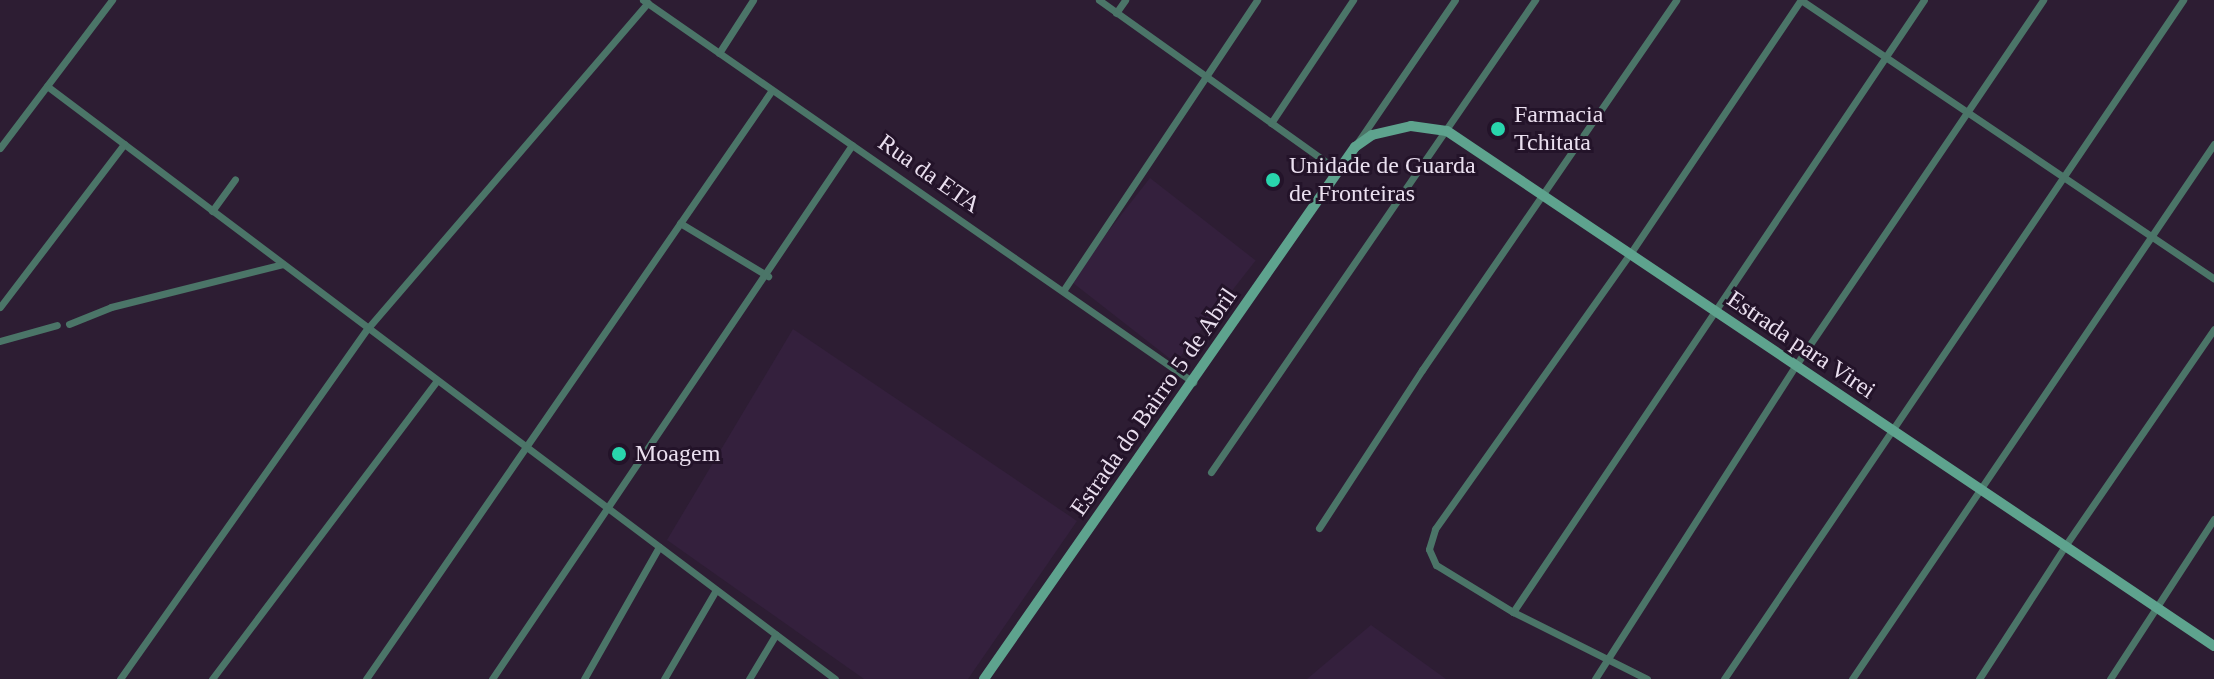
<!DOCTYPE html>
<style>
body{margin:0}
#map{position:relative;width:2214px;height:679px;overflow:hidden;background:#2d1d33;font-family:"Times New Roman",serif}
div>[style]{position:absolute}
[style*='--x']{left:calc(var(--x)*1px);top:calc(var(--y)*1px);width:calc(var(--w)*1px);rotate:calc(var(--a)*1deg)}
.built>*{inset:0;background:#34203d;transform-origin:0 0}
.street>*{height:7px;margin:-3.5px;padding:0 3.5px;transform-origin:3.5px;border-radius:3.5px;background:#4b7568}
.secondary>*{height:10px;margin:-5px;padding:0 5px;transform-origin:5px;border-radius:5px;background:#5ea38e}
.dots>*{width:22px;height:22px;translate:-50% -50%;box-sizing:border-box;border:4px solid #231329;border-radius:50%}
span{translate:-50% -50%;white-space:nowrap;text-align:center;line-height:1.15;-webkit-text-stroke:6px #231329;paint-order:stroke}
.poi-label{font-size:24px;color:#eadfef}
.left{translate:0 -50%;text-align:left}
.street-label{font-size:24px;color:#eadfef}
</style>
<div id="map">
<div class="built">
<i style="left:1150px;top:178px;width:134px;height:130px;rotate:38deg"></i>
<i style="clip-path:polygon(793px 329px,1077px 521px,968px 679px,864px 679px,667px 540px)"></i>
<i style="clip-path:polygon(1371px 625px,1446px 679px,1307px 679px)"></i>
</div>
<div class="street">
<i style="--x:643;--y:0;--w:670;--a:34.78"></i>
<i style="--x:1099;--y:0;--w:292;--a:35.5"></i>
<i style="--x:1801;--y:0;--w:498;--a:34"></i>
<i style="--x:1116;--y:13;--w:16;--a:-55"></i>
<i style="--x:719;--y:53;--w:63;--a:-57.3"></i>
<i style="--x:47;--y:86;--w:986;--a:36.96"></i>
<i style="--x:1271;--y:123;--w:148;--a:-56.3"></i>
<i style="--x:1358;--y:142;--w:172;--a:-55.7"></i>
<i style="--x:0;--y:148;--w:186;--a:-52.9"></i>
<i style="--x:212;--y:211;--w:39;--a:-54"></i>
<i style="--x:680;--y:223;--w:103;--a:31.1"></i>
<i style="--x:1063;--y:291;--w:350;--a:-56.3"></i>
<i style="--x:0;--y:307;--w:205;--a:-52.7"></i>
<i style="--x:69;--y:324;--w:45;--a:-22"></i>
<i style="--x:111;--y:307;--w:177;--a:-14"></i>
<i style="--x:0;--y:341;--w:59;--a:-15.7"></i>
<i style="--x:1211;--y:472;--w:573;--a:-55.53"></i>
<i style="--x:1319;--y:528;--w:189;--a:-56.9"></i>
<i style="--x:1422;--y:370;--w:449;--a:-55.5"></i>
<i style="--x:1513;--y:612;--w:737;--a:-56.12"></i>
<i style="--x:120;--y:679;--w:430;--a:-54.8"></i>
<i style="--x:368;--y:328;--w:429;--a:-49.3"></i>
<i style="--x:212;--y:679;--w:374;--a:-53"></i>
<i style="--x:366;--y:679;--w:715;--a:-55.42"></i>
<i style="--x:492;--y:679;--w:644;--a:-56.01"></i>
<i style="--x:584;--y:679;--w:152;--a:-60.4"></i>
<i style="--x:664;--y:679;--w:103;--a:-59.7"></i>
<i style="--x:749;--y:679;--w:52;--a:-59"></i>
<i style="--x:1595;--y:679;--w:373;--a:-57.4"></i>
<i style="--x:1796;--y:365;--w:441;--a:-55.9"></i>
<i style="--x:1647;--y:679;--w:150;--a:-153.4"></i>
<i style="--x:1513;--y:612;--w:90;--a:-148.6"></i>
<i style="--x:1436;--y:565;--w:17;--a:-114"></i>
<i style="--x:1429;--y:549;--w:21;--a:-73"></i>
<i style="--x:1435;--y:529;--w:337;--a:-54.7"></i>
<i style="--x:1630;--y:254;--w:306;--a:-56.1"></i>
<i style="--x:1724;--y:679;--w:820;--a:-55.94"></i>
<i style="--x:1852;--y:679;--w:646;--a:-55.92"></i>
<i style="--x:1979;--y:679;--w:158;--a:-57.1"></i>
<i style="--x:2065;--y:546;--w:263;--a:-55.5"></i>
<i style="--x:2110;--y:679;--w:191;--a:-57"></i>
</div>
<div class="secondary">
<i style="--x:984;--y:679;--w:649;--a:-55.11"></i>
<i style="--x:1355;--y:147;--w:21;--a:-35"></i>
<i style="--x:1372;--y:135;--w:40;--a:-13"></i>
<i style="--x:1411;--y:126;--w:36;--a:8"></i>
<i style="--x:1447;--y:131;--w:924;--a:33.88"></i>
</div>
<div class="dots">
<i style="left:1498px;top:129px;background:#29d5ad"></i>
<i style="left:1273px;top:180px;background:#29d5ad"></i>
<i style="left:619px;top:454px;background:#29d5ad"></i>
</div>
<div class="poi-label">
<span class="left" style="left:1514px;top:129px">Farmacia<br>Tchitata</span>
<span class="left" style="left:1289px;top:180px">Unidade de Guarda<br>de Fronteiras</span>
<span class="left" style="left:635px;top:454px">Moagem</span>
</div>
<div class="street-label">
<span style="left:929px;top:174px;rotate:35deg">Rua da ETA</span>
<span style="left:1801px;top:345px;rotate:34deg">Estrada para Virei</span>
<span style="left:1154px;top:402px;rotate:-55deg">Estrada do Bairro 5 de Abril</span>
</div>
</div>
